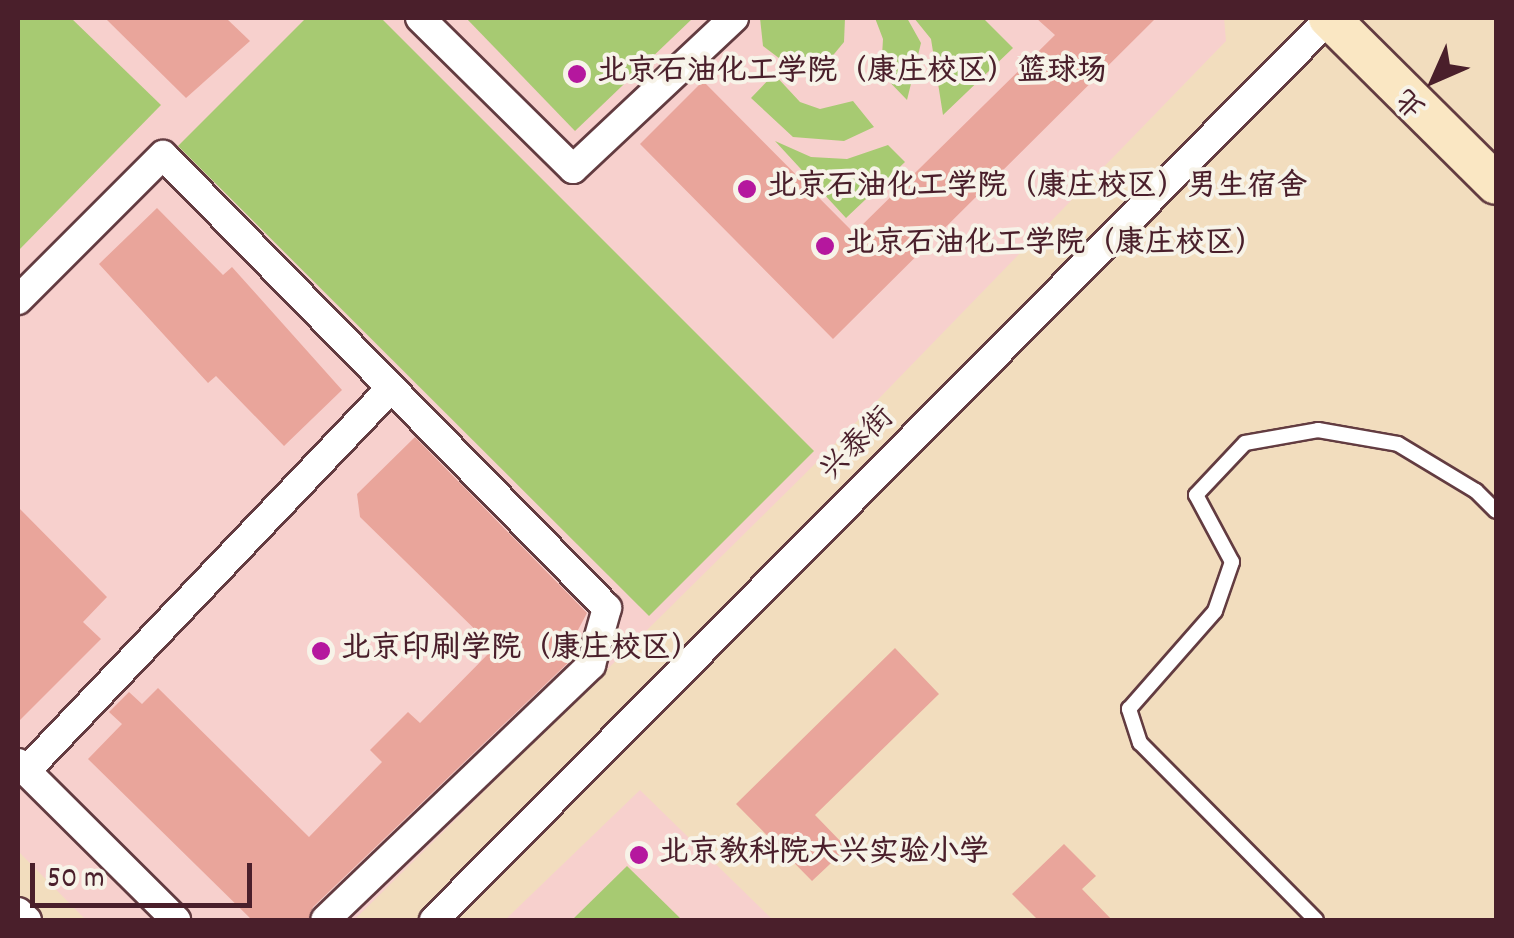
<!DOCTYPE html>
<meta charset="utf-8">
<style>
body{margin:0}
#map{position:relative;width:1514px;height:938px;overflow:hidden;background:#f2ddbe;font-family:Dekko,"LXGW WenKai TC",sans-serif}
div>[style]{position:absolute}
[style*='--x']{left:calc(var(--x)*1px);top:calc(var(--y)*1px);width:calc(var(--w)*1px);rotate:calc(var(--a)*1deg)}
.built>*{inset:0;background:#f7d0cd}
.green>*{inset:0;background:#a7ca72}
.building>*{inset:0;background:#e9a59b}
.roads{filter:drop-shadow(2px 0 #633c41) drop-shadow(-2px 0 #633c41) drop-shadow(0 2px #633c41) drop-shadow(0 -2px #633c41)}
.lane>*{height:14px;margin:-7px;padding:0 7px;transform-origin:7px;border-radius:7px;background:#fff}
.street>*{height:28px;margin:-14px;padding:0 14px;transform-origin:14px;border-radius:14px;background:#fff}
.secondary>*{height:40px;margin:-20px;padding:0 20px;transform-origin:20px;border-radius:20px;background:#fae7c3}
.dots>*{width:28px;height:28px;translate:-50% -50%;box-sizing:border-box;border:5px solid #f7f3e8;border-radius:50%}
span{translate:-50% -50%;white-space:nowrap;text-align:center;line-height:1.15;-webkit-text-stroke:8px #f7f3e8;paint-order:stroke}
.poi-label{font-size:30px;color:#4a1f2b;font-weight:700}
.left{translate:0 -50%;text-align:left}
.street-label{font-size:30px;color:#4a1f2b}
.frame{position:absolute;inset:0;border:20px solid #4a1f2b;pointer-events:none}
.north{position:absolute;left:1384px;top:30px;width:100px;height:100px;-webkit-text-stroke:8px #f7f3e8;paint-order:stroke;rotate:225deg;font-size:28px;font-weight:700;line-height:40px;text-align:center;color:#4a1f2b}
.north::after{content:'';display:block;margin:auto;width:35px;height:45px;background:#4a1f2b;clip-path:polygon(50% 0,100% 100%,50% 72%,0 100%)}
.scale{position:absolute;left:30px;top:863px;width:222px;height:45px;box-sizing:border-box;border:5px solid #4a1f2b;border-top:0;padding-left:12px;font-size:30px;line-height:35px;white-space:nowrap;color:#4a1f2b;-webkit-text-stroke:8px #f7f3e8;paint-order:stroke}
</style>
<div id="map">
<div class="built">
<i style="clip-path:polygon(18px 18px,1224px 18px,1226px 41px,827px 452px,354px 920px,86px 920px,18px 851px)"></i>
<i style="clip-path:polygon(640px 790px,773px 920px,505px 920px)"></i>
</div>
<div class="green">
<i style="clip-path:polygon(18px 18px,71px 18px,161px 105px,18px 251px)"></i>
<i style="clip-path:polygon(306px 18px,381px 18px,814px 451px,649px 616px,178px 146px)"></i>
<i style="clip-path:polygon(466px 18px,693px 18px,575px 131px)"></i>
<i style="clip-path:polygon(760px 18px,845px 18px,844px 42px,825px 65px,796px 71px,763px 46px)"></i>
<i style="clip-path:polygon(875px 18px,907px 18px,921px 43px,907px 100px,881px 73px,883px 39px)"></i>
<i style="clip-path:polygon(914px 18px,983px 18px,1013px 48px,943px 115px,931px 39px)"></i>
<i style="clip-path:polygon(774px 74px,800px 102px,820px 109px,853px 101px,874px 127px,844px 141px,793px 137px,751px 98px)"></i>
<i style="clip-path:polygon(775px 141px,811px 157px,847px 159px,888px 145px,905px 162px,846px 218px)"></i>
<i style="clip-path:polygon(627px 866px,682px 920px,572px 920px)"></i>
</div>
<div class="building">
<i style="clip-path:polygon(105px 18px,226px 18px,250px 41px,186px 98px)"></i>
<i style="clip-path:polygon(1036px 18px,1156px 18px,833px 339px,640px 144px,703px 81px,854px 233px,1055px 35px)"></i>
<i style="clip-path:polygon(157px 208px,223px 275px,232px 267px,342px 390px,284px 446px,216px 376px,208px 383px,99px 264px)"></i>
<i style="clip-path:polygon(415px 437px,587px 613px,570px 645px,576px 655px,313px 907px,308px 920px,252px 920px,88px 759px,122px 724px,109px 712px,129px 692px,142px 704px,158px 688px,309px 837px,382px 762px,370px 750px,408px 712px,420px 723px,494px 648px,360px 517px,357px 494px)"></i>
<i style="clip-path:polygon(18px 507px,107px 597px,83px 622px,101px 639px,18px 722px)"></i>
<i style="clip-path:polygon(895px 648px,939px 694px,815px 815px,847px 848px,812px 881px,736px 804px)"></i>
<i style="clip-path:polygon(1064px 844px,1096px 876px,1082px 889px,1112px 920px,1038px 920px,1012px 894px)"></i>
</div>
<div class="roads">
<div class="lane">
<i style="--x:1316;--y:920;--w:250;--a:-134.8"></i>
<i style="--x:1140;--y:743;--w:36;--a:-108"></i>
<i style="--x:1129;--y:709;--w:130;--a:-48.7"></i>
<i style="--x:1215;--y:611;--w:52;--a:-70.9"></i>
<i style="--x:1232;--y:562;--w:76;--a:-118.2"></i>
<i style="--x:1196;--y:495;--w:71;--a:-46.7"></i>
<i style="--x:1245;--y:443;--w:74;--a:-10.1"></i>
<i style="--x:1318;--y:430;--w:81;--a:9.9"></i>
<i style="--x:1398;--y:444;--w:91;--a:31.1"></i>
<i style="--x:1476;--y:491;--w:28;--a:45"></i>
</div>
<div class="street">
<i style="--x:420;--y:18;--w:215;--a:44.6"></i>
<i style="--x:573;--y:169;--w:221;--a:-43.2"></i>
<i style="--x:18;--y:300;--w:205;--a:-45"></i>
<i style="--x:163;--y:155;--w:634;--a:45.57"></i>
<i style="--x:607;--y:608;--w:59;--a:105.7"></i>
<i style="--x:591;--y:665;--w:368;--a:136.2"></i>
<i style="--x:18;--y:763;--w:223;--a:44.8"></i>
<i style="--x:26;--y:771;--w:529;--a:-46.38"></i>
<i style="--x:18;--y:912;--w:12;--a:42"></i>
<i style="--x:434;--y:920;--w:1271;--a:-45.19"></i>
</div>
<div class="secondary">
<i style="--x:1329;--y:18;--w:235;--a:44.8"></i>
</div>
</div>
<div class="dots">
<i style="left:577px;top:74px;background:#b5179e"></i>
<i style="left:747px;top:189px;background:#b5179e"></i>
<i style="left:825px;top:246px;background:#b5179e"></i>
<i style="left:321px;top:651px;background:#b5179e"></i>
<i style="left:639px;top:855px;background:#b5179e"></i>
</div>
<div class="poi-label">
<span class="left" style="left:597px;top:74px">北京石油化工学院（康庄校区）篮球场</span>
<span class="left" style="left:767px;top:189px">北京石油化工学院（康庄校区）男生宿舍</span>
<span class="left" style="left:845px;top:246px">北京石油化工学院（康庄校区）</span>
<span class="left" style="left:341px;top:651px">北京印刷学院（康庄校区）</span>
<span class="left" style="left:659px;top:855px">北京教科院大兴实验小学</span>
</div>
<div class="street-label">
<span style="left:859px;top:446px;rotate:-45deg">兴泰街</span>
</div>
<div class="frame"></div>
<div class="north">北</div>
<div class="scale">50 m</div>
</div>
